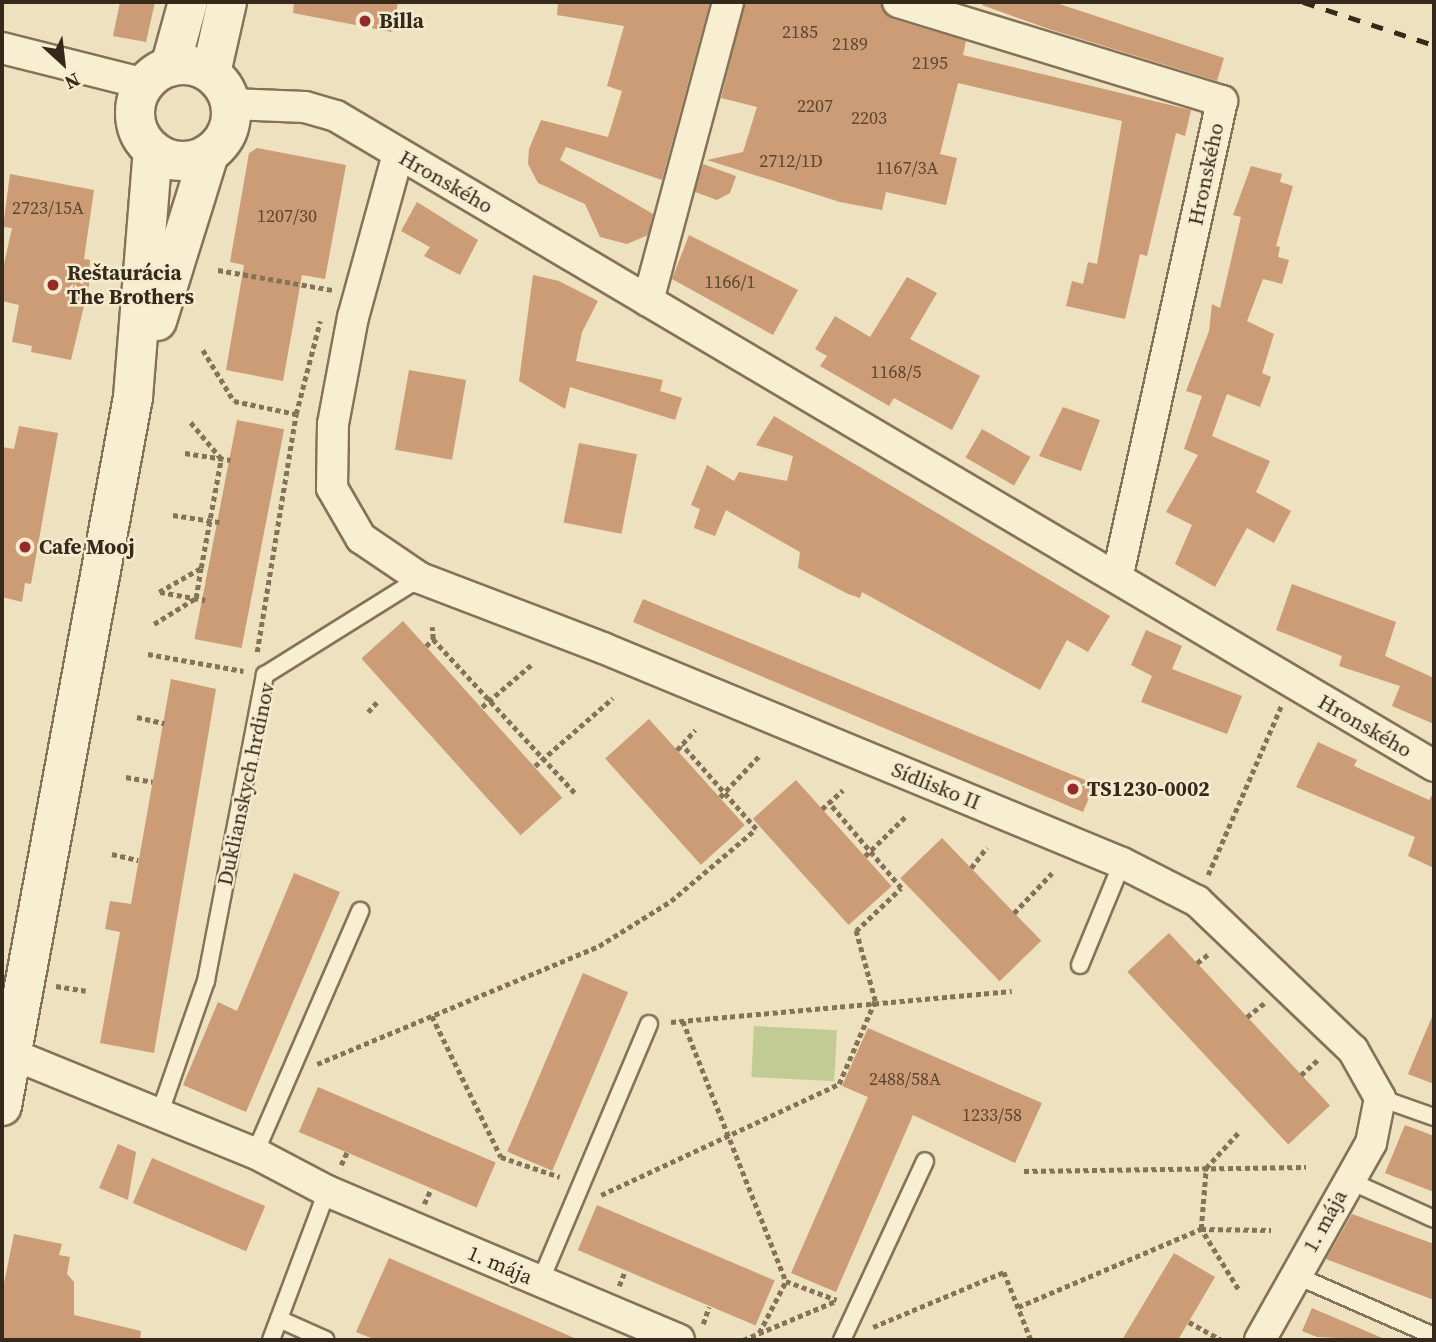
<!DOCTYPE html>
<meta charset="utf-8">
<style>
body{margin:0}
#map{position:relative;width:1436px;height:1342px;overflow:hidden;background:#ede1bf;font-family:"Source Serif 4",serif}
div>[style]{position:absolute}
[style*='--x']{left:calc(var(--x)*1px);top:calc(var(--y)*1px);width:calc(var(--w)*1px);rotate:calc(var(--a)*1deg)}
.green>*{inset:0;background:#c2cb93;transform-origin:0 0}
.building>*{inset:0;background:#cb9c75;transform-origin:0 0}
.path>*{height:4.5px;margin-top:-2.25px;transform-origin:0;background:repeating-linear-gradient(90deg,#857257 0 5px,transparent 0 8.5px)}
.roads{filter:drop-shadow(2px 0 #857257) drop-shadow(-2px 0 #857257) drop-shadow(0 2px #857257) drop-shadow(0 -2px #857257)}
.service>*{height:16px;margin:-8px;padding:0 8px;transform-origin:8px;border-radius:8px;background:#f8eed2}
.minor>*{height:30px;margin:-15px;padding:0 15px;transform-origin:15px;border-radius:15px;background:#f8eed2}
.tertiary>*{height:38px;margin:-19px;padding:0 19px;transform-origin:19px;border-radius:19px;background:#f8eed2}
.tertiary>.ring{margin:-19px;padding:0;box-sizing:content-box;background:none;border:38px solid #f8eed2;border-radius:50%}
.rail>*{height:5px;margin-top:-2.5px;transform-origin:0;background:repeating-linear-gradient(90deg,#35291c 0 12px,transparent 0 24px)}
.dots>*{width:19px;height:19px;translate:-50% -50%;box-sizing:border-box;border:4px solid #f5ebce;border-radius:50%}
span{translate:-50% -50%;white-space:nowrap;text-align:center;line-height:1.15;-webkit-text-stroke:5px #f5ebce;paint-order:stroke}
.number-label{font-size:18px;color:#5a4632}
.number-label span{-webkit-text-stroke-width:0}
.poi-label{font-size:21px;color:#35291c;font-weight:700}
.left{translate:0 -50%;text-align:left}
.street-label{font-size:21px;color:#35291c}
.frame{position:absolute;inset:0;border:4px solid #35291c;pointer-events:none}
.north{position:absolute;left:28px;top:28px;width:70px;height:70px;-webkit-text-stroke:5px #f5ebce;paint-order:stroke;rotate:153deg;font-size:19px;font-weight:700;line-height:28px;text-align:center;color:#35291c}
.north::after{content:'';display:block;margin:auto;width:24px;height:32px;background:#35291c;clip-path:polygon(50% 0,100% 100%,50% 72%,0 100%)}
</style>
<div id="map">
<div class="green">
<i style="left:754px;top:1026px;width:83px;height:51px;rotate:3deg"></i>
</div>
<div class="building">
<i style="clip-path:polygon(120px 2px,155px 2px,146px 42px,113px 36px)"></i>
<i style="clip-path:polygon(294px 2px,398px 2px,392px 32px,293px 13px)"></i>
<i style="clip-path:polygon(558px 2px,710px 2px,662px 180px,566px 147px,560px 160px,653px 214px,648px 235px,627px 244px,600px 237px,585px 204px,538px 183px,528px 164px,529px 149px,541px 120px,608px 137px,622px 91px,607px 86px,624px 26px,557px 15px)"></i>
<i style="clip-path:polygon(745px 2px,881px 2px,885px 13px,893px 19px,966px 41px,963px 55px,1191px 110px,1185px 136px,1176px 133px,1147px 256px,1140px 254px,1125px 319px,1066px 306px,1072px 281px,1083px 284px,1088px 262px,1097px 264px,1122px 121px,958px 83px,940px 154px,957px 158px,946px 205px,886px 192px,882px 210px,840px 202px,707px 160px,743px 152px,757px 107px,721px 98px)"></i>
<i style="clip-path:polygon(983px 2px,1053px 2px,1224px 58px,1217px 81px,1049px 29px,982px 5px)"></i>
<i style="clip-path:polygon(257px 148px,346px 165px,325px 279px,302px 275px,283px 381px,226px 370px,244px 265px,230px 262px,249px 153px)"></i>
<i style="clip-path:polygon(703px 164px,736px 176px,730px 193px,717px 200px,695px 192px)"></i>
<i style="clip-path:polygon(1251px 166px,1282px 174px,1280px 182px,1293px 186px,1276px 246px,1280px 247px,1278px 257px,1289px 260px,1282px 284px,1263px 279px,1247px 321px,1274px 334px,1262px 373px,1271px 377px,1260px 407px,1227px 394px,1212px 436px,1270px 461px,1256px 492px,1291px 511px,1274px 543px,1247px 528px,1215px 587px,1175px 564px,1192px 525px,1166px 512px,1198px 455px,1184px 449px,1202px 396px,1186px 391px,1209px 331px,1212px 304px,1220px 308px,1241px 217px,1233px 215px)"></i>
<i style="clip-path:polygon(10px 174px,94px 190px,84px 259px,90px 260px,89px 285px,71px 360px,31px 352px,32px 346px,12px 342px,19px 305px,2px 301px,2px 273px,12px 228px,3px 227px)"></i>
<i style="clip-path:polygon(417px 202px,478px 240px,460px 275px,424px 256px,430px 247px,401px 231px)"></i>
<i style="clip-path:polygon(689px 235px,798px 290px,773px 335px,672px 279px)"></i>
<i style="clip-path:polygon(533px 275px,559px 281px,598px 301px,582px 332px,576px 361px,663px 380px,660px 391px,682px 398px,675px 420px,570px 387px,565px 409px,519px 381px)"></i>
<i style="clip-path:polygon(907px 277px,937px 293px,910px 339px,980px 376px,952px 430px,894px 398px,889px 406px,820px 366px,827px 356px,815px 349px,835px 316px,870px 337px)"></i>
<i style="left:409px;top:370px;width:58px;height:81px;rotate:10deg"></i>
<i style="clip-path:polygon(1063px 407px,1100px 420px,1081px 471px,1039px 456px)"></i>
<i style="clip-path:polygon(774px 416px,1110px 616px,1088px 652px,1067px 640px,1040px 690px,862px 592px,860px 598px,848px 594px,798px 568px,800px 552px,726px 510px,715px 536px,694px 528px,700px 509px,691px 505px,707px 465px,734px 481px,739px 472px,787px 481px,793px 456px,756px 445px)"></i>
<i style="left:237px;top:420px;width:48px;height:223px;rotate:11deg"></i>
<i style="clip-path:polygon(19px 426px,58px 433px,31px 584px,25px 583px,22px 602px,2px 597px,2px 447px,14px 449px)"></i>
<i style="left:982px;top:429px;width:56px;height:33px;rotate:30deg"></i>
<i style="left:579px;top:443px;width:59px;height:81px;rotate:11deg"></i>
<i style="clip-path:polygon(1292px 584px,1396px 622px,1385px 656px,1434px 678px,1434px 724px,1392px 706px,1400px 686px,1339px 666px,1342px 656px,1276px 630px)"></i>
<i style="clip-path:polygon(643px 599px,1095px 784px,1083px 812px,633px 622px)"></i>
<i style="left:403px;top:621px;width:238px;height:56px;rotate:48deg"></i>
<i style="clip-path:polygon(1146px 630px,1182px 646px,1172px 669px,1242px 696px,1227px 734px,1141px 702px,1152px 676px,1131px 665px)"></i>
<i style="clip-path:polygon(171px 679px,216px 689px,154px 1053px,100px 1043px,120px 932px,105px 929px,110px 901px,131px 904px)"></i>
<i style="left:649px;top:719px;width:143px;height:59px;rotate:48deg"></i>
<i style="clip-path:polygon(1318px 742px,1357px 760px,1354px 766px,1429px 800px,1434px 792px,1434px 868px,1408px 856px,1415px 837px,1296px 787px)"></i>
<i style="left:796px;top:780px;width:143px;height:58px;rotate:48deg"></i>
<i style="left:942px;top:838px;width:143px;height:58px;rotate:46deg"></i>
<i style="clip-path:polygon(294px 873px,340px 892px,246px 1112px,183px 1085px,218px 1002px,237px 1011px)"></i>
<i style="left:1169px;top:933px;width:236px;height:57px;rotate:47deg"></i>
<i style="left:583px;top:973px;width:49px;height:194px;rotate:23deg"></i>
<i style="clip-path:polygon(1434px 1012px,1434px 1084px,1408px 1074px)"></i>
<i style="clip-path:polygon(868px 1028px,1042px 1103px,1015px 1163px,913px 1115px,836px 1292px,791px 1273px,868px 1097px,842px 1086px)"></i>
<i style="left:318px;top:1087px;width:193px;height:49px;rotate:23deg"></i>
<i style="clip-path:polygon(1405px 1125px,1434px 1136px,1434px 1192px,1385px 1173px)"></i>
<i style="clip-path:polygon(118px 1144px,136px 1152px,128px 1200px,99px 1188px)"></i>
<i style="left:152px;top:1158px;width:123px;height:49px;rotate:23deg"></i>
<i style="left:597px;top:1205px;width:193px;height:49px;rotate:23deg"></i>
<i style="clip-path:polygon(1352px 1214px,1434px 1244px,1434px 1300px,1326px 1259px)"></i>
<i style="clip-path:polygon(14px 1234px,62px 1244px,59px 1255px,70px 1257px,67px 1274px,74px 1282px,74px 1315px,141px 1331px,140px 1340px,2px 1340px,2px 1293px)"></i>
<i style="clip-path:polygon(1174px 1253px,1215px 1277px,1178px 1340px,1122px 1340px)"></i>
<i style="clip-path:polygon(389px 1258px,579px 1340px,376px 1340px,356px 1332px)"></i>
<i style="clip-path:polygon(1312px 1308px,1326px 1314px,1387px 1340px,1317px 1337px,1302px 1331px)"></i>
</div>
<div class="path">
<i style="--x:218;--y:270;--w:117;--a:9.9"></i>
<i style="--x:203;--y:350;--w:60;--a:58.7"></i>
<i style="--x:234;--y:401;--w:63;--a:11.8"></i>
<i style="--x:185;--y:453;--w:46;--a:8.8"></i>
<i style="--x:173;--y:515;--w:47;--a:8.7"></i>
<i style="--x:159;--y:592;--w:48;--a:-29.7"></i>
<i style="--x:160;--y:592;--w:46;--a:10.1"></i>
<i style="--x:154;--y:624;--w:49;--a:-31.8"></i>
<i style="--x:196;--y:598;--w:30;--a:-81"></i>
<i style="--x:201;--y:568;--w:111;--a:-79.6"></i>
<i style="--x:221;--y:459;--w:48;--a:-130"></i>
<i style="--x:433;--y:639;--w:211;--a:47.3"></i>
<i style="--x:426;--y:646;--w:10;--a:-45"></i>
<i style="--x:433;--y:639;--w:12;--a:-95"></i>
<i style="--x:257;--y:652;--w:241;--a:-80.7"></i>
<i style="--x:296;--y:414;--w:96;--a:-75.5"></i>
<i style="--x:148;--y:654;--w:97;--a:10.1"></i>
<i style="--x:482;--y:707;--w:65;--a:-40.6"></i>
<i style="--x:368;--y:712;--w:13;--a:-48"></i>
<i style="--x:137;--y:717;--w:28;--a:13"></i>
<i style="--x:677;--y:750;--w:27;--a:-48"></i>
<i style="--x:535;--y:766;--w:103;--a:-41.1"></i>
<i style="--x:126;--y:777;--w:27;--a:10"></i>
<i style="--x:720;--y:797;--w:57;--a:-46.4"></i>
<i style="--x:822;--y:809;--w:28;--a:-42"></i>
<i style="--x:112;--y:854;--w:27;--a:13"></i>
<i style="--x:865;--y:856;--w:59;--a:-44.3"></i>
<i style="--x:971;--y:868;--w:26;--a:-53"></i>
<i style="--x:1208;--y:875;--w:184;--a:-66.6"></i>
<i style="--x:1014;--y:913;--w:55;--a:-46.5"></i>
<i style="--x:1197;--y:963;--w:16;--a:-38"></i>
<i style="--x:56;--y:986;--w:30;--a:9"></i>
<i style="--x:432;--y:1016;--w:157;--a:63.9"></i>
<i style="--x:501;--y:1157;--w:62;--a:18.7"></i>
<i style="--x:1247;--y:1017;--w:22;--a:-39"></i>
<i style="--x:683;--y:1021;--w:280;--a:68.4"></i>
<i style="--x:671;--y:1022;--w:342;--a:-5.2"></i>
<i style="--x:317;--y:1064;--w:306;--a:-22.7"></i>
<i style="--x:599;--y:946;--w:85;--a:-32"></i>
<i style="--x:671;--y:901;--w:111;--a:-40.3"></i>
<i style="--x:756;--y:829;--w:112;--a:-131.4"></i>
<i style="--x:1301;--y:1075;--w:25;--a:-42"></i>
<i style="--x:341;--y:1165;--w:14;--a:-65"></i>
<i style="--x:1024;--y:1171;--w:282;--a:-0.8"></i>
<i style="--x:601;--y:1195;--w:263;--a:-25"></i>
<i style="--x:839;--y:1084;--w:90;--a:-66.6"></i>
<i style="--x:875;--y:1001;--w:73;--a:-105.2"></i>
<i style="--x:856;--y:931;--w:62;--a:-43.7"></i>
<i style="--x:901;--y:888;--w:111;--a:-130.3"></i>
<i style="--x:424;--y:1204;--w:17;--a:-65"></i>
<i style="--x:619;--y:1286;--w:16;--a:-68"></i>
<i style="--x:1238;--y:1289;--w:70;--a:-121.7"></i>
<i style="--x:1201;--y:1229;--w:61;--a:-85.3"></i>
<i style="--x:1206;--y:1168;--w:49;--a:-47.5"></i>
<i style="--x:1018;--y:1307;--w:199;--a:-23.1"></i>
<i style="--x:1201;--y:1229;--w:70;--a:0.8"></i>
<i style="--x:1189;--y:1322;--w:37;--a:29"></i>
<i style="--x:703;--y:1324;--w:18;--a:-71"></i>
<i style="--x:873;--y:1327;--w:142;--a:-22.8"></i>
<i style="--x:1004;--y:1272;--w:73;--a:68.3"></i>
<i style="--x:759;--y:1333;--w:59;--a:-62.6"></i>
<i style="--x:786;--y:1281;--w:54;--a:20.4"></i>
<i style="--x:743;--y:1340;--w:101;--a:-22.8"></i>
</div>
<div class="roads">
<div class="service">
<i style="--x:1080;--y:965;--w:110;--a:-67.6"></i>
<i style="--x:1380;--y:1098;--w:57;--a:19.4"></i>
<i style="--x:159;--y:1115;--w:142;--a:-70.7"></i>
<i style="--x:206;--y:981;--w:312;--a:-79.1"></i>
<i style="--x:265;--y:675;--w:183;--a:-32"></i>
<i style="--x:255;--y:1153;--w:264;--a:-66.5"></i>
<i style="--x:1348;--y:1180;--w:94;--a:24.4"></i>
<i style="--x:1295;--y:1275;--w:152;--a:23.7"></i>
<i style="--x:540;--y:1282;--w:280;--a:-67.1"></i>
<i style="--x:279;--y:1319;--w:51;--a:24.1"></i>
<i style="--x:271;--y:1340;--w:159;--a:-69.4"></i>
<i style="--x:842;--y:1340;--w:197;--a:-65.1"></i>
</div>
<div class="minor">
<i style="--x:898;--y:2;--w:339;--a:17"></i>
<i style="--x:1222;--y:101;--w:488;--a:102.4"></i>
<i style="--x:2;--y:48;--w:147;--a:14.1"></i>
<i style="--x:231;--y:104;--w:74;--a:2.3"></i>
<i style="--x:305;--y:107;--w:32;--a:16"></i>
<i style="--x:336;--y:116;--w:1276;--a:30.62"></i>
<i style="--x:398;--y:154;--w:169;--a:105.4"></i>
<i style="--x:353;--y:317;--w:109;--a:100.6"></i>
<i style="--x:333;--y:424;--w:64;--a:90.9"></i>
<i style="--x:332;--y:488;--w:58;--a:59.9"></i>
<i style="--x:361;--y:538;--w:71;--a:34.1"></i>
<i style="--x:420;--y:578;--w:196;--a:20.9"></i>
<i style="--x:603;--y:648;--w:562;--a:22.5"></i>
<i style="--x:1122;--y:863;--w:84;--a:26.9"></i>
<i style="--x:1197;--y:901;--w:216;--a:43.7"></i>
<i style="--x:1353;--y:1050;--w:55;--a:60.6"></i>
<i style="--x:1380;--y:1098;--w:46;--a:101.3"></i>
<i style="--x:1371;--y:1143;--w:226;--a:119.4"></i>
<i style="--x:648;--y:301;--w:310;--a:-75"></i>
<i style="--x:2;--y:1050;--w:273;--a:22.2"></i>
<i style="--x:255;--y:1153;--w:81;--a:27.8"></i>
<i style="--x:327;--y:1191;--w:382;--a:22.9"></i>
</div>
<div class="tertiary">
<i class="ring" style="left:135px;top:65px;width:58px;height:58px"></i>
<i style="--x:170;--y:67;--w:67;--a:-74.5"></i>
<i style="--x:211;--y:73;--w:73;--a:-77.3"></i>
<i style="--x:157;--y:321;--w:175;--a:-72.7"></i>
<i style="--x:2;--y:1106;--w:721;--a:-79.53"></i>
<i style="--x:133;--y:397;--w:247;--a:-85.4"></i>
</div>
</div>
<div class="rail">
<i style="--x:1303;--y:2;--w:138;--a:18.2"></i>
</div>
<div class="dots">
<i style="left:365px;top:21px;background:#942b28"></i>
<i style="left:53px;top:285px;background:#942b28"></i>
<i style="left:25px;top:547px;background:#942b28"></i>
<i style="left:1073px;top:789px;background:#942b28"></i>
</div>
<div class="number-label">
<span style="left:800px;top:32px">2185</span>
<span style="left:850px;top:44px">2189</span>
<span style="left:930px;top:63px">2195</span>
<span style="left:815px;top:106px">2207</span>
<span style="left:869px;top:118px">2203</span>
<span style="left:791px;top:161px">2712/1D</span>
<span style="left:907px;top:168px">1167/3A</span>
<span style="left:48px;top:208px">2723/15A</span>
<span style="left:287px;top:216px">1207/30</span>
<span style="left:730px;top:282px">1166/1</span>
<span style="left:896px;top:372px">1168/5</span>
<span style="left:905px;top:1079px">2488/58A</span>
<span style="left:992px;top:1115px">1233/58</span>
</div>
<div class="poi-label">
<span class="left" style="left:379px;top:21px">Billa</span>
<span class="left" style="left:67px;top:285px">Reštaurácia<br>The Brothers</span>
<span class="left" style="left:39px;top:547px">Cafe Mooj</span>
<span class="left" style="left:1087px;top:789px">TS1230-0002</span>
</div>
<div class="street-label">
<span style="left:1206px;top:174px;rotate:-78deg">Hronského</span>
<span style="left:446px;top:182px;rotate:30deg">Hronského</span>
<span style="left:1365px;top:726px;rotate:30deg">Hronského</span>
<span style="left:246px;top:784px;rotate:-78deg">Duklianskych hrdinov</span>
<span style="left:936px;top:786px;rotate:22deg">Sídlisko II</span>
<span style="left:1325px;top:1221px;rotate:-61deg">1. mája</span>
<span style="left:500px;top:1265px;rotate:23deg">1. mája</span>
</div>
<div class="frame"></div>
<div class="north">N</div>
</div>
